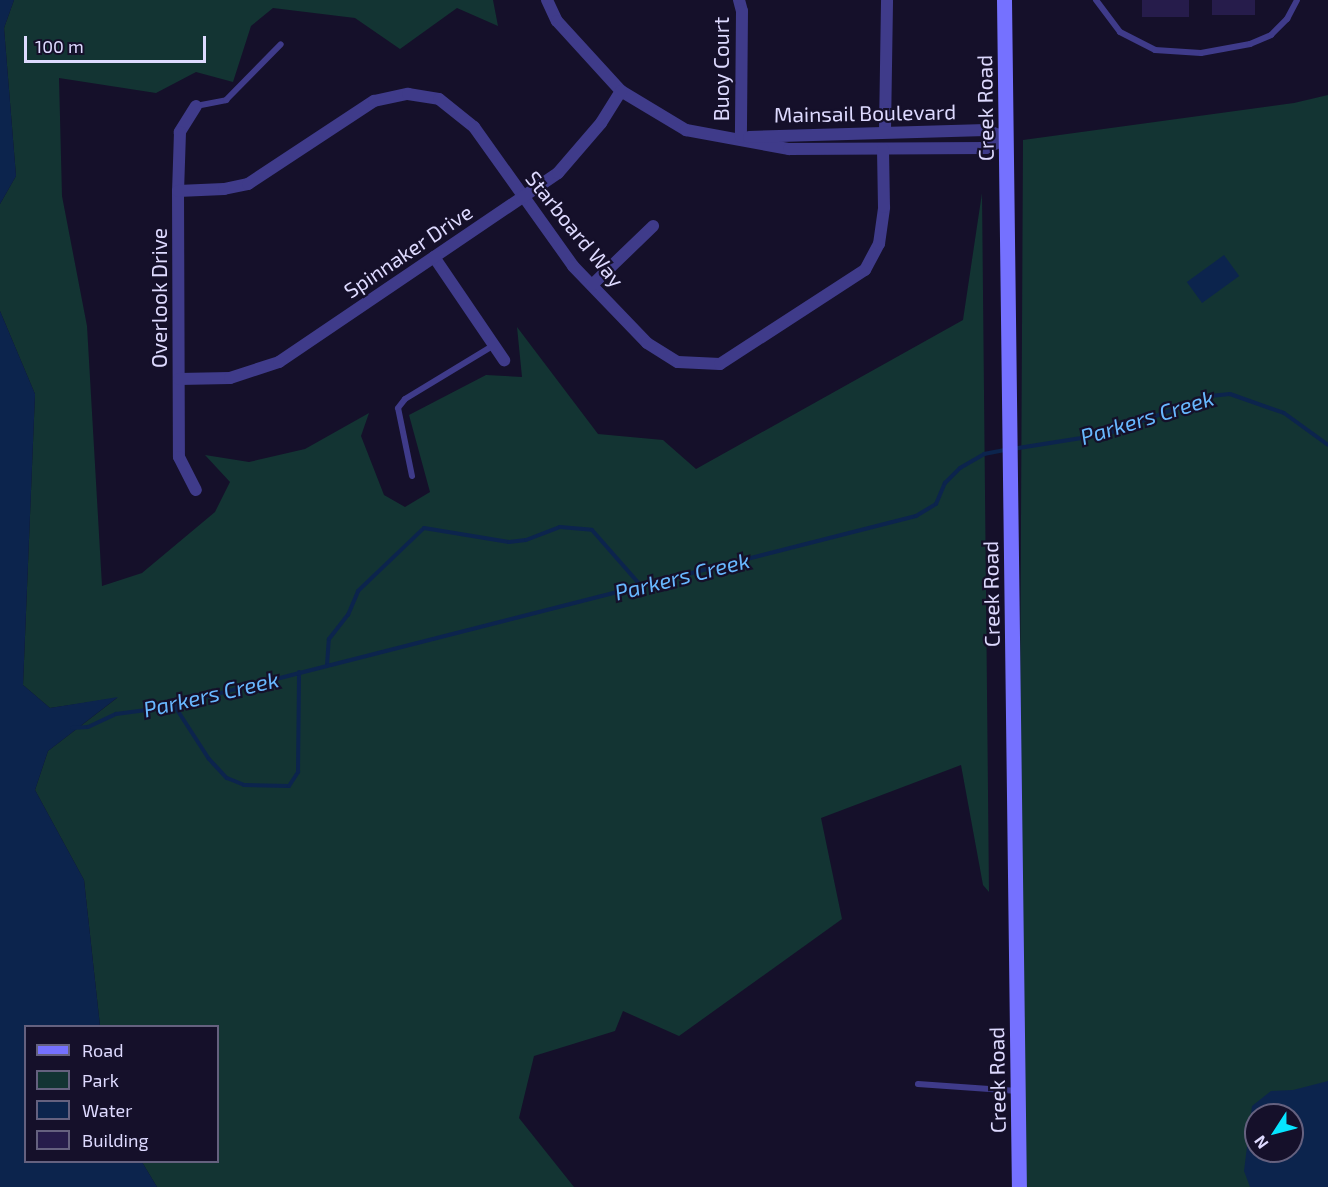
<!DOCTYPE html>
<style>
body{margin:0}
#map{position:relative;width:1328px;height:1187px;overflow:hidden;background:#15102a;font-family:"Exo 2",sans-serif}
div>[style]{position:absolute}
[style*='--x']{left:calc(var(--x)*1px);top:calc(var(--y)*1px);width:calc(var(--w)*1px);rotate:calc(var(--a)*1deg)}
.green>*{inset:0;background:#133433}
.water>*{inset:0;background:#0c244d;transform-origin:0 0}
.stream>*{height:4px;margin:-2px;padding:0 2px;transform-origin:2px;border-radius:2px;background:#0c244d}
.building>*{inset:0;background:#261c4b;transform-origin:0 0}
.service>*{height:6px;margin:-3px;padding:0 3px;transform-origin:3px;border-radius:3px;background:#3f3b8a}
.minor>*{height:12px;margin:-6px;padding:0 6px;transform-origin:6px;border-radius:6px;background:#3f3b8a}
.secondary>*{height:15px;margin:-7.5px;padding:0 7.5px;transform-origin:7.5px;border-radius:7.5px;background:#7571ff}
span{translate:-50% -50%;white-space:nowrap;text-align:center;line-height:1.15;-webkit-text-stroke:4.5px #15102a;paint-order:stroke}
.street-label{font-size:21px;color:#dedaff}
.water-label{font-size:22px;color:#68b8ff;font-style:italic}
.legend{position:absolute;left:24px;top:1025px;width:195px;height:138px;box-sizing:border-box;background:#15102a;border:2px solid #65617f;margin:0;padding:8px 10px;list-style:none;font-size:18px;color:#dedaff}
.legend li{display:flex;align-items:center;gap:12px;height:30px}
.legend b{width:30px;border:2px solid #65617f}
.north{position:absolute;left:1244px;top:1103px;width:60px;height:60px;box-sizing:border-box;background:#15102a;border:2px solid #65617f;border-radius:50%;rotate:234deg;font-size:16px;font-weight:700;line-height:24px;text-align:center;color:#dedaff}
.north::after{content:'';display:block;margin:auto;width:21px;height:27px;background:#06e4ff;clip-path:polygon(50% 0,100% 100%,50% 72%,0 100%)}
.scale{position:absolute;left:24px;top:36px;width:182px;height:27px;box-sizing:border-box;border:3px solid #dedaff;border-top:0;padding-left:8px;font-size:18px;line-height:21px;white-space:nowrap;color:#dedaff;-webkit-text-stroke:4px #15102a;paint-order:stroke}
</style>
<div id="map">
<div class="green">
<i style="clip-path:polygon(14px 0,493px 0,498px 26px,457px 8px,400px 49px,355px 18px,273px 8px,251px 26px,233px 82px,196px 72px,156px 93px,59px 78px,62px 196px,87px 326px,102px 586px,142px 573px,215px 512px,230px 482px,205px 455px,249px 462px,305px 449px,369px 413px,361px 436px,384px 495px,405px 507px,430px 492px,409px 415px,486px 375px,522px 377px,517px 327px,598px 434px,663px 440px,696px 469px,963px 320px,982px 193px,989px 892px,983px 885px,961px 765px,821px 818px,842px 919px,679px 1036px,623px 1011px,615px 1031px,534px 1056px,519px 1118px,574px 1187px,157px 1187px,142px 1162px,218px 1162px,218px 1026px,100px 1026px,84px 880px,35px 790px,48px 751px,117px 698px,50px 708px,23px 685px,35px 394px,0 311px,0 204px,16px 176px,4px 28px)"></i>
<i style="clip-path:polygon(evenodd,1328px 95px,1328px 1187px,1024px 1187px,1018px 1091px,1023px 140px,1294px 103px,1328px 95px,1256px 1115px,1292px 1115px,1292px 1151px,1256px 1151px,1256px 1115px)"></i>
</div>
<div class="water">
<i style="clip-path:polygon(0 0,14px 0,4px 28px,16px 176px,0 204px)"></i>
<i style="left:1224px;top:255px;width:26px;height:46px;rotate:54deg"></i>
<i style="clip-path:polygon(0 311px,35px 394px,23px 685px,50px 708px,118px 697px,48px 751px,35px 790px,84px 880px,100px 1026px,26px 1026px,26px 1162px,142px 1162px,157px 1187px,0 1187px)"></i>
<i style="clip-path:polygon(evenodd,1328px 1081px,1328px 1187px,1250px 1187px,1244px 1171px,1252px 1106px,1271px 1091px,1293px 1090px,1328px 1081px,1256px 1115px,1292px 1115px,1292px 1151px,1256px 1151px,1256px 1115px)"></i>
</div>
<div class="stream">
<i style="--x:1012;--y:449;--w:96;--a:-9"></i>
<i style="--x:1107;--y:434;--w:110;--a:-20.3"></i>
<i style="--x:1210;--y:396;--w:20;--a:-6"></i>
<i style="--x:1230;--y:394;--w:57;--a:19.4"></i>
<i style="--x:1284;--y:413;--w:54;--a:36"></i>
<i style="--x:327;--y:665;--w:26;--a:-86"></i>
<i style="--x:329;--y:639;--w:31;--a:-52"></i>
<i style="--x:348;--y:615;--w:26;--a:-67"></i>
<i style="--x:358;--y:591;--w:91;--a:-43.7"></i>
<i style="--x:424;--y:528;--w:86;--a:9.4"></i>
<i style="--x:509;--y:542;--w:17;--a:-7"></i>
<i style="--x:526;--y:540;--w:36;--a:-21"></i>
<i style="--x:560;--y:527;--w:32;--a:5"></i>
<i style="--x:592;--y:530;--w:76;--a:48.7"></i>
<i style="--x:174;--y:705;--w:64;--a:57.1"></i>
<i style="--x:209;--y:759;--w:26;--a:47"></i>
<i style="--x:227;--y:778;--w:18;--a:22"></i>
<i style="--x:244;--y:785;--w:45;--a:1.3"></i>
<i style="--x:289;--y:786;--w:17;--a:-57"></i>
<i style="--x:298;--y:772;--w:100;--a:-89.4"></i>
<i style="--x:72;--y:728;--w:16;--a:-4"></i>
<i style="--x:88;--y:727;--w:31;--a:-25"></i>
<i style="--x:116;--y:714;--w:46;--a:-7.4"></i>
<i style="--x:162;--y:708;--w:778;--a:-14.29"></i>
<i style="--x:916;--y:516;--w:23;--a:-31"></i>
<i style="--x:936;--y:504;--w:23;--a:-67"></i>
<i style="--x:945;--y:483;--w:21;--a:-45"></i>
<i style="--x:960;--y:468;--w:28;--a:-30"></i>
<i style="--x:984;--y:454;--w:21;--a:-11"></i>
</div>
<div class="building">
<i style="left:1142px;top:0;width:47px;height:17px"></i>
<i style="left:1212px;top:0;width:43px;height:15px"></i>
</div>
<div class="service">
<i style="--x:1096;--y:0;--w:40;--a:53"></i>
<i style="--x:1120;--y:32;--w:39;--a:27"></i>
<i style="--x:1155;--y:50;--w:46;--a:3.7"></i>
<i style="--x:1201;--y:53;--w:50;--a:-10.4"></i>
<i style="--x:1250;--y:44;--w:23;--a:-23"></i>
<i style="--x:1271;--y:35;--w:23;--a:-45"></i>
<i style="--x:1287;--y:19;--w:21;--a:-62"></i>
<i style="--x:196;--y:106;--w:31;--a:-11"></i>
<i style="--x:226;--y:100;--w:78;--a:-45.5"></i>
<i style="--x:412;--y:476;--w:69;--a:-101.6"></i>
<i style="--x:398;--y:408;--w:11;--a:-52"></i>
<i style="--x:405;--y:399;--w:104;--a:-31.2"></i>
<i style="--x:918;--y:1084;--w:100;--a:4"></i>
</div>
<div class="minor">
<i style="--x:547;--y:0;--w:23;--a:65"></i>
<i style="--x:557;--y:21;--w:95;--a:47.6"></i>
<i style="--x:621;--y:91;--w:76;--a:31"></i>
<i style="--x:686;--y:130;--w:105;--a:10.5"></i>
<i style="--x:789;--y:149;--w:197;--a:-0.3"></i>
<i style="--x:986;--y:148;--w:23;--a:-25"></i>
<i style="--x:739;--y:0;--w:11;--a:75"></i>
<i style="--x:742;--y:11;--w:126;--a:90.5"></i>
<i style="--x:196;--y:106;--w:31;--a:122"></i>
<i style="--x:180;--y:132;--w:59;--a:91.9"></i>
<i style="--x:178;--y:191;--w:266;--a:89.8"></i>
<i style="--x:179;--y:457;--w:37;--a:63"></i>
<i style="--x:885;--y:130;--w:130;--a:-89.1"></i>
<i style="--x:749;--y:137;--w:237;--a:-1.7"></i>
<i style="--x:986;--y:130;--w:22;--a:21"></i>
<i style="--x:178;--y:191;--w:46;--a:-2.5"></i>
<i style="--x:224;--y:189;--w:25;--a:-12"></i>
<i style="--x:248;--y:184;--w:151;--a:-33.4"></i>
<i style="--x:374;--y:101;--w:35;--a:-12"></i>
<i style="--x:408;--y:94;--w:31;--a:9"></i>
<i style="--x:439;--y:99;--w:45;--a:38.7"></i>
<i style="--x:474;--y:127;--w:171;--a:54.5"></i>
<i style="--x:573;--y:266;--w:107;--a:46.1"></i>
<i style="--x:647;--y:343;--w:36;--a:32"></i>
<i style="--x:678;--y:362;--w:42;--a:2.7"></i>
<i style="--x:720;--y:364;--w:173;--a:-33"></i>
<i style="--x:865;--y:270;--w:30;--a:-62"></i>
<i style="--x:879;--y:244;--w:37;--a:-82"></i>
<i style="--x:884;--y:207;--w:58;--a:-91"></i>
<i style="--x:434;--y:257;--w:125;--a:55.8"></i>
<i style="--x:592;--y:285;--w:85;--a:-44"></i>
<i style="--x:179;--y:379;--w:51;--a:-1.1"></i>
<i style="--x:230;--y:378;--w:52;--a:-18.1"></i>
<i style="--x:279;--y:362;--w:337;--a:-34.1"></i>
<i style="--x:558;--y:173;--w:66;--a:-49.3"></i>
<i style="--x:601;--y:123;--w:38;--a:-58"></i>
</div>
<div class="secondary">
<i style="--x:1004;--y:0;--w:1187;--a:89.28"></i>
</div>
<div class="street-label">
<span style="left:721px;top:69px;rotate:-90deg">Buoy Court</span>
<span style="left:985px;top:108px;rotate:-91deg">Creek Road</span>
<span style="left:865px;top:113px;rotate:-1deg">Mainsail Boulevard</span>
<span style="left:575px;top:229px;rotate:51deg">Starboard Way</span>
<span style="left:408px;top:251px;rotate:-34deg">Spinnaker Drive</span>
<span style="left:159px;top:298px;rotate:-90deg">Overlook Drive</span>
<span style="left:991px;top:594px;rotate:-91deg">Creek Road</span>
<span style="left:997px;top:1080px;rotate:-91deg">Creek Road</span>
</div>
<div class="water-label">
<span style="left:1147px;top:417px;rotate:-17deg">Parkers Creek</span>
<span style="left:682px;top:576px;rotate:-14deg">Parkers Creek</span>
<span style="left:211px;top:694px;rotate:-13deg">Parkers Creek</span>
</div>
<ul class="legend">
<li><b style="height:8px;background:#7571ff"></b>Road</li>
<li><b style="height:16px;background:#133433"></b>Park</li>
<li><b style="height:16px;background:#0c244d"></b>Water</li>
<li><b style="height:16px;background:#261c4b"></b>Building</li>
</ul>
<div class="north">N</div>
<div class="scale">100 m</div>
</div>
